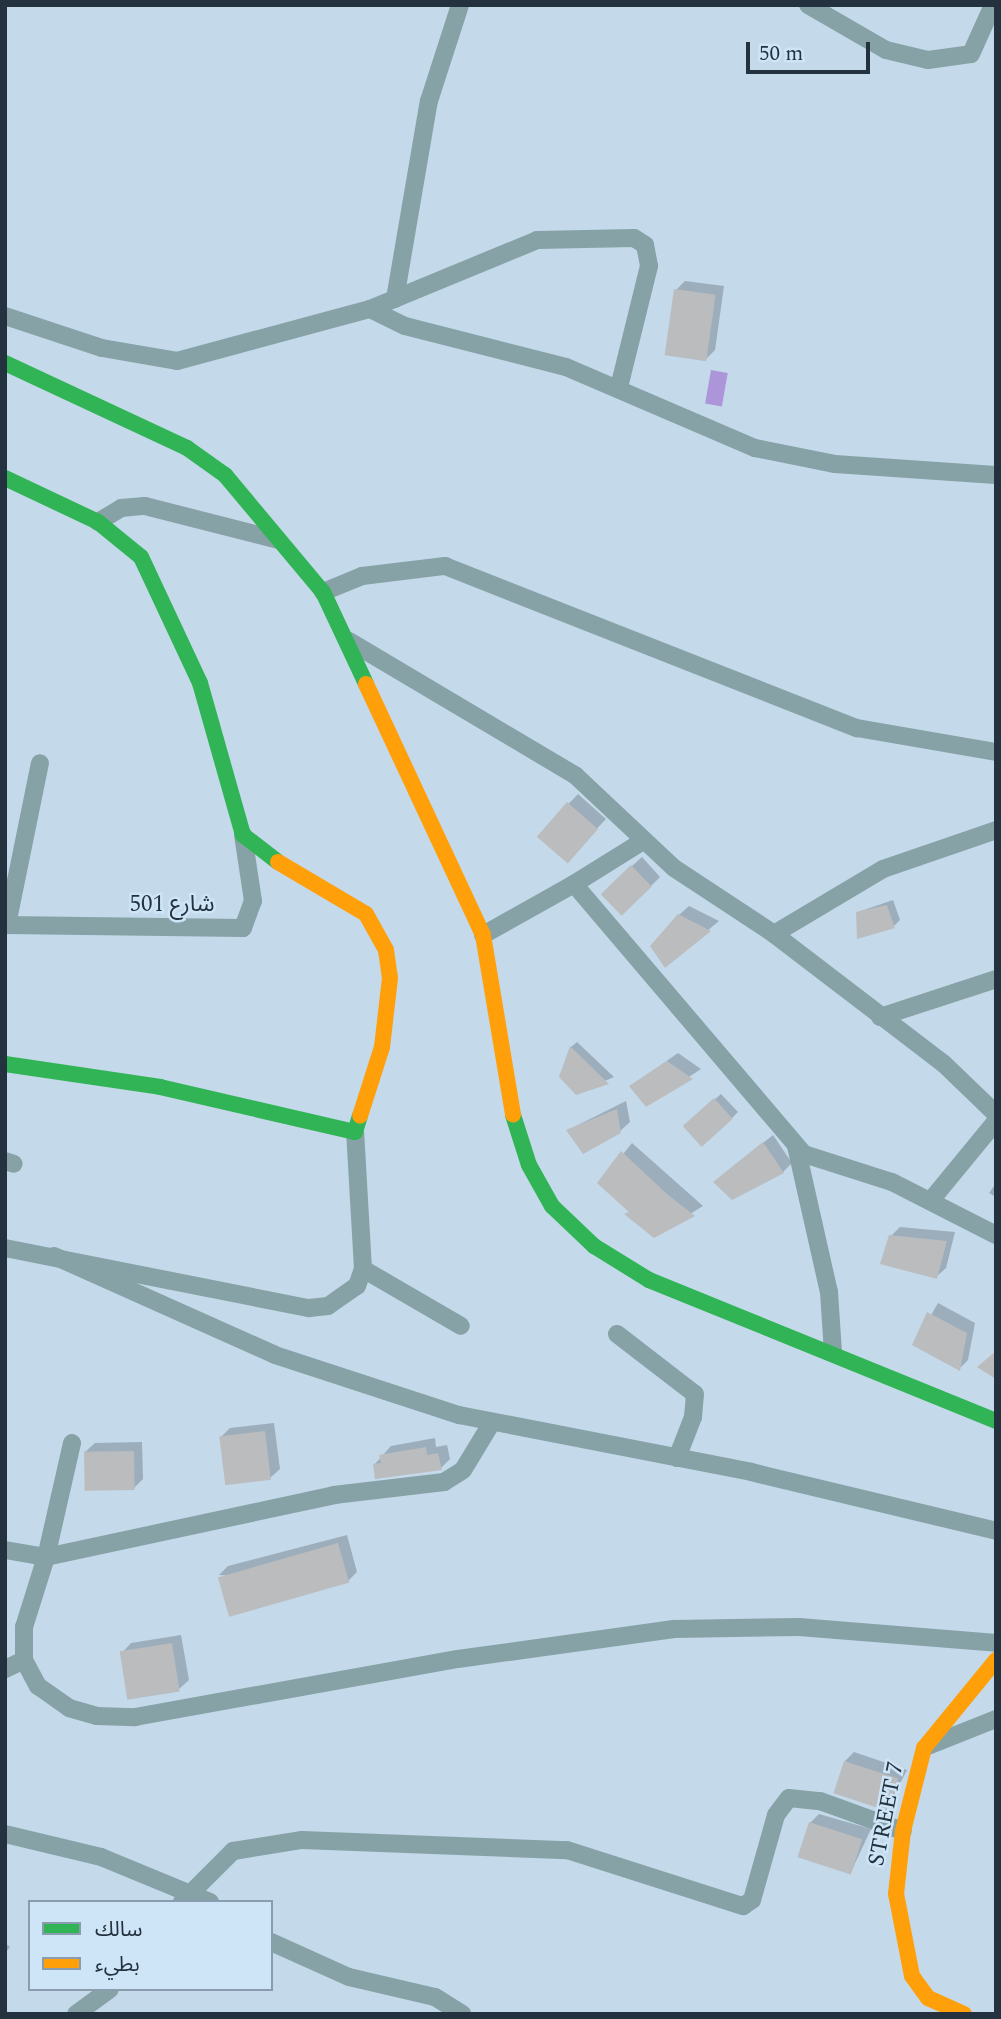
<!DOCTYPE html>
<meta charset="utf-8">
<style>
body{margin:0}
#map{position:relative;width:1001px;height:2019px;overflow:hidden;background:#c4d9ea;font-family:Spectral,"Noto Sans Arabic",serif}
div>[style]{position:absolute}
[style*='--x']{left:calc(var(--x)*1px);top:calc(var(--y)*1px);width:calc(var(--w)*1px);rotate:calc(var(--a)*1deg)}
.water>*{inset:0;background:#ac96d9;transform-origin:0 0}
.shadow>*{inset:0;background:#0003}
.building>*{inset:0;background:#babcbe;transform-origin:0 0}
.street>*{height:18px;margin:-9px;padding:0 9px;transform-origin:9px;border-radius:9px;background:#86a2a6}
.fast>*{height:16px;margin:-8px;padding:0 8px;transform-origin:8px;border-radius:8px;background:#30b455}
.slow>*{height:16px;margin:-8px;padding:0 8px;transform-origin:8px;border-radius:8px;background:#ff9f0a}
span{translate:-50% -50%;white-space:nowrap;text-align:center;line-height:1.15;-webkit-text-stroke:5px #cee5f8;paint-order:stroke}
.street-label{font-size:23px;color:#23323e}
.frame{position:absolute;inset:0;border:7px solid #23323e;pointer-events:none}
.legend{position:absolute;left:28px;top:1900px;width:245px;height:91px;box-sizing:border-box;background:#cee5f8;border:2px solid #8a9dae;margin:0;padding:9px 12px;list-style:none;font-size:21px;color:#23323e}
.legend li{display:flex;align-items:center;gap:14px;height:35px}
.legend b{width:35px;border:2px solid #8a9dae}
.scale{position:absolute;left:746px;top:42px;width:124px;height:32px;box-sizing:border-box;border:4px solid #23323e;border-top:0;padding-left:9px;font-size:21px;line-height:24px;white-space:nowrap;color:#23323e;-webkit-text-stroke:5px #cee5f8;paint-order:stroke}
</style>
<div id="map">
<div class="water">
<i style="left:711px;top:370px;width:17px;height:34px;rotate:10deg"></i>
</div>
<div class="shadow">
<i style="clip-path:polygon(685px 281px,724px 286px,715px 350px,705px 360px,676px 290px)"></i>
<i style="clip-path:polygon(578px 794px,606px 819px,575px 852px,538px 836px)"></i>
<i style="clip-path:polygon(642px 857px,660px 877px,651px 886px,612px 884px)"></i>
<i style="clip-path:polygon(893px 900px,900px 920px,894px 926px,858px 912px)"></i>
<i style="clip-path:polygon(689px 906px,719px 921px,665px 966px,679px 915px)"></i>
<i style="clip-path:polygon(577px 1042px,614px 1077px,577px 1093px,571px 1047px)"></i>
<i style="clip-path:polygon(678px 1053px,701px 1069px,646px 1105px,631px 1086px)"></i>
<i style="clip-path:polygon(721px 1094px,738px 1112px,732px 1118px,691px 1120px)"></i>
<i style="clip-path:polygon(626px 1101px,630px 1122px,620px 1131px,568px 1130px)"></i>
<i style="clip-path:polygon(773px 1135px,792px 1163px,783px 1172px,725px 1173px)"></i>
<i style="clip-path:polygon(632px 1143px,703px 1206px,654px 1236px,600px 1183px)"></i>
<i style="clip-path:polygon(996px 1183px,996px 1197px,989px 1193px)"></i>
<i style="clip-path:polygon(900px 1227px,955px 1232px,946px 1268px,936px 1277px,891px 1236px)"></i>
<i style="clip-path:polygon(938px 1303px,975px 1323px,968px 1360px,959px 1369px,914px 1345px)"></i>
<i style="clip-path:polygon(274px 1423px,280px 1469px,270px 1478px,220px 1438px,230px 1428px)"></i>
<i style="clip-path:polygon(435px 1438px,436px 1447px,447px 1445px,450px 1459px,441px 1468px,374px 1465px,391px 1446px)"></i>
<i style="clip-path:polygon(142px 1442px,143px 1479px,134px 1488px,85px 1452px,95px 1443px)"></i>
<i style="clip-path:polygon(347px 1535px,357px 1572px,348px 1581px,219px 1575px,228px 1566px)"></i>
<i style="clip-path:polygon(181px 1635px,189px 1680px,179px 1689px,122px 1653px,131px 1643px)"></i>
<i style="clip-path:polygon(854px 1752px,907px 1770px,886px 1811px,845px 1761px)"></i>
<i style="clip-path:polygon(819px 1814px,871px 1829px,851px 1872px,810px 1823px)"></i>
<i style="clip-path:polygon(5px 1943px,10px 1947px,5px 1953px)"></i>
</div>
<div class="building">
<i style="left:674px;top:289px;width:42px;height:67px;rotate:8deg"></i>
<i style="left:567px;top:802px;width:41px;height:46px;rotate:41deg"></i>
<i style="left:631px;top:865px;width:30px;height:42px;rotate:46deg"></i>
<i style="clip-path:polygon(887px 905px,895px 928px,857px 939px,856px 912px)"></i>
<i style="clip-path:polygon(678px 914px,711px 931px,665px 968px,650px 946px)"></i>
<i style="clip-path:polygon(570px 1046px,609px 1084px,576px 1095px,559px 1077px)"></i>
<i style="clip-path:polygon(667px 1061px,693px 1079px,646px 1107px,629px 1086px)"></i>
<i style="left:714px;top:1098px;width:28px;height:42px;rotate:48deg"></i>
<i style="clip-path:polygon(617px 1109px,621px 1133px,583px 1154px,566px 1130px)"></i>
<i style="clip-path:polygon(763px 1142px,784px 1173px,732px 1200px,713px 1182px)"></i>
<i style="clip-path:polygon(621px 1151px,667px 1194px,695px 1216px,654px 1238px,624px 1214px,629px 1212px,597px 1183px)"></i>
<i style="clip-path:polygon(889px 1235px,947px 1241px,937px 1279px,880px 1264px)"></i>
<i style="clip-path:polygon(927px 1312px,967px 1333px,960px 1371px,912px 1345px)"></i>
<i style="clip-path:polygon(996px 1351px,996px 1379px,977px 1367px)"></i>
<i style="left:265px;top:1431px;width:49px;height:46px;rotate:83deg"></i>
<i style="clip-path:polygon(426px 1447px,427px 1455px,438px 1453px,442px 1470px,375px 1479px,373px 1464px,381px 1463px,379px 1455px)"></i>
<i style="left:134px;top:1451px;width:39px;height:50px;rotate:89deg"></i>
<i style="left:338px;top:1543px;width:41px;height:125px;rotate:74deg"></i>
<i style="left:172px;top:1643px;width:49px;height:53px;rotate:81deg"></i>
<i style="left:844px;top:1761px;width:57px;height:34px;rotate:18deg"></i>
<i style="left:809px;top:1822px;width:56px;height:37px;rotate:18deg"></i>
</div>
<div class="street">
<i style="--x:808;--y:5;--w:90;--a:30"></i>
<i style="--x:886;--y:50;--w:43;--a:13.4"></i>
<i style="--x:928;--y:60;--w:43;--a:-7.9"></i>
<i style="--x:971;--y:54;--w:54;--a:-65.8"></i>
<i style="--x:395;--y:299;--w:201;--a:-80.3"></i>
<i style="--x:429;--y:101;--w:101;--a:-72.1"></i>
<i style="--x:370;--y:309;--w:39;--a:26"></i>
<i style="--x:405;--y:326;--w:166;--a:14.3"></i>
<i style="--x:566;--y:367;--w:206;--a:23.2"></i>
<i style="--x:755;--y:448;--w:82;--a:11.3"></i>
<i style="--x:835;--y:464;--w:161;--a:3.9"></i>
<i style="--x:5;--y:316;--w:102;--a:18.3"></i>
<i style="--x:102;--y:348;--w:76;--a:9.8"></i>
<i style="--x:177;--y:361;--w:200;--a:-15.1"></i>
<i style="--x:370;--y:309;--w:181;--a:-22.4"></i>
<i style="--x:537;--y:240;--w:97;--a:-1.2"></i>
<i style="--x:634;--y:238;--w:13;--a:32"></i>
<i style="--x:645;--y:245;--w:21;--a:79"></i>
<i style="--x:649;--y:266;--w:125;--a:103.9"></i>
<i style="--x:98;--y:522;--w:27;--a:-31"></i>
<i style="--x:121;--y:508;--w:24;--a:-5"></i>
<i style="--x:145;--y:506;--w:137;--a:14.3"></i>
<i style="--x:323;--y:592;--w:42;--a:-22.3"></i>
<i style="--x:362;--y:576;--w:84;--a:-6.9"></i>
<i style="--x:445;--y:566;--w:443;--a:21.5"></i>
<i style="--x:857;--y:728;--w:141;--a:9.8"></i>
<i style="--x:349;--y:641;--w:264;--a:30.7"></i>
<i style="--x:576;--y:776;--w:134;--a:43.2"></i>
<i style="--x:674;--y:868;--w:120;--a:33.4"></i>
<i style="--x:774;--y:934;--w:214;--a:37.4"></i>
<i style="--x:944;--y:1064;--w:72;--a:43.9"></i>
<i style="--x:574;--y:884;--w:81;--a:-31.9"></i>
<i style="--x:5;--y:925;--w:238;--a:0.7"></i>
<i style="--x:243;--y:928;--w:29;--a:-70"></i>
<i style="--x:253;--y:901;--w:67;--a:-98.6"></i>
<i style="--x:7;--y:925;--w:165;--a:-78.5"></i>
<i style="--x:774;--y:934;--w:127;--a:-30.8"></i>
<i style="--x:883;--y:869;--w:120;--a:-19"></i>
<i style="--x:483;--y:935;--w:104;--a:-29.3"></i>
<i style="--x:574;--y:884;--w:355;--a:49.6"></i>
<i style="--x:804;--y:1154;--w:92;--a:17.7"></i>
<i style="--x:892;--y:1182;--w:117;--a:27"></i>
<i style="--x:880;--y:1017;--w:122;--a:-18.1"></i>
<i style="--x:796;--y:1146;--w:150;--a:77.3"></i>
<i style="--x:829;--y:1292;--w:60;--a:86.2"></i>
<i style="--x:5;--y:1161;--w:9;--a:18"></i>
<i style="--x:932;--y:1199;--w:101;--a:-50.6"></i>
<i style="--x:5;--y:1248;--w:310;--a:11.2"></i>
<i style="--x:309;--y:1308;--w:19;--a:-6"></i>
<i style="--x:328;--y:1306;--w:35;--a:-35"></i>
<i style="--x:357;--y:1286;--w:18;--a:-71"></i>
<i style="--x:363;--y:1269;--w:137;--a:-93.3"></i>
<i style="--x:54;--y:1256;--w:242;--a:24.1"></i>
<i style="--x:275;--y:1355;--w:194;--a:18.1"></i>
<i style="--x:459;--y:1415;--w:298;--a:11"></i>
<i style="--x:751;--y:1472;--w:252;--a:13.5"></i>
<i style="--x:363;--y:1269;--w:113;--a:30.2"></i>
<i style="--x:617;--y:1334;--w:98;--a:37.6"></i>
<i style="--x:695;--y:1394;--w:23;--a:95"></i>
<i style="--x:693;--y:1417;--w:44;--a:111.3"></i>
<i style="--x:72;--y:1443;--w:117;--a:102.8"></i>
<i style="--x:46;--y:1557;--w:295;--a:-12.1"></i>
<i style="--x:334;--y:1495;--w:111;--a:-6.7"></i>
<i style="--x:444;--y:1482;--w:22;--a:-32"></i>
<i style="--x:463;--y:1470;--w:54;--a:-58.7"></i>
<i style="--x:5;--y:1550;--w:42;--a:9.7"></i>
<i style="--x:46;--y:1557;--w:73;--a:107.4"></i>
<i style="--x:24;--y:1627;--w:33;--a:90"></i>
<i style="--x:24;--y:1660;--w:30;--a:62"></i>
<i style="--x:38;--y:1686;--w:38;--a:35"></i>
<i style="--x:69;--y:1708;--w:29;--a:16"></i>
<i style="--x:97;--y:1716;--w:38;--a:2"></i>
<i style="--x:135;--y:1717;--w:328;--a:-10.2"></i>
<i style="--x:458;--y:1659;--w:218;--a:-7.9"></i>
<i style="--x:674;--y:1629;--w:125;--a:-0.9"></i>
<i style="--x:799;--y:1627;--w:198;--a:4.6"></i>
<i style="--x:5;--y:1669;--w:21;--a:-25"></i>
<i style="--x:928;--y:1746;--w:73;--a:-21.7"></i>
<i style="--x:5;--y:1834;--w:99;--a:13.5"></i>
<i style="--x:101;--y:1857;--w:118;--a:22.4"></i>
<i style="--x:182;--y:1902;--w:72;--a:-45"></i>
<i style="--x:233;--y:1851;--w:70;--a:-9.1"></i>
<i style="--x:302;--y:1840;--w:265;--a:2.2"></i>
<i style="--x:567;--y:1850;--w:185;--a:17.7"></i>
<i style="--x:743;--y:1906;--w:11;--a:-34"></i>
<i style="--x:752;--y:1900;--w:88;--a:-74.2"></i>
<i style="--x:776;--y:1815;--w:21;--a:-53"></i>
<i style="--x:789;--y:1798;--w:31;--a:6"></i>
<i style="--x:820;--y:1801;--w:88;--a:19.9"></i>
<i style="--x:271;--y:1942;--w:85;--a:24.2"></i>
<i style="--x:349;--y:1977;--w:88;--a:13.1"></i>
<i style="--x:435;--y:1997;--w:32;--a:32"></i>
<i style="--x:76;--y:2014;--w:42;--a:-36.3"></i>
</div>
<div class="fast">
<i style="--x:5;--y:363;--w:201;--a:25"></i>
<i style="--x:187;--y:448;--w:47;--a:35.4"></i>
<i style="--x:225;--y:475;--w:153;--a:50.1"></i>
<i style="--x:323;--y:592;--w:102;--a:64.9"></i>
<i style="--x:5;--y:478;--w:103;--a:25.3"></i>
<i style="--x:98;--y:522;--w:55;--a:39.1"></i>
<i style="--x:141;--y:557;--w:139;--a:64.9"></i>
<i style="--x:200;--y:683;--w:158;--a:74.2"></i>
<i style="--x:243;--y:835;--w:44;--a:37.6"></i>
<i style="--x:5;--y:1064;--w:157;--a:8.4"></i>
<i style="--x:160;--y:1087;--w:200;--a:13"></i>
<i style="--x:355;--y:1132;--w:17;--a:-73"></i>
<i style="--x:513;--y:1115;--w:52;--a:72.3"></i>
<i style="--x:529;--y:1165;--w:47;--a:60.7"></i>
<i style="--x:552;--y:1206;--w:58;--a:43.6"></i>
<i style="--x:594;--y:1246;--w:65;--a:31.7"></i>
<i style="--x:649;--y:1280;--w:375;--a:22.1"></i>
</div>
<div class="slow">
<i style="--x:366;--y:684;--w:277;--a:65"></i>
<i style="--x:483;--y:935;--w:182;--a:80.5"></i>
<i style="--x:278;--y:862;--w:102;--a:30.6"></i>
<i style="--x:366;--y:914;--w:41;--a:60.9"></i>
<i style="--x:386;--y:950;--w:28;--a:82"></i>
<i style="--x:390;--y:978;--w:69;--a:96.6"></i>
<i style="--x:382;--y:1047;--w:72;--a:107.7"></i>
<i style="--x:964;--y:2014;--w:39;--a:-156"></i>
<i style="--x:928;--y:1998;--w:27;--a:-126"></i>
<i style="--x:912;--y:1976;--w:84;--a:-101"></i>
<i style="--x:896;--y:1894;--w:63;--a:-83.7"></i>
<i style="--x:903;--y:1831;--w:86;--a:-75.8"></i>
<i style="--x:924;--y:1748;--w:114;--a:-50.7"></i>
</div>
<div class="street-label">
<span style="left:172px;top:905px">شارع 501</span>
<span style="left:887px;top:1814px;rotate:-79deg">STREET 7</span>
</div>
<div class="frame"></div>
<ul class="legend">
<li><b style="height:9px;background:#30b455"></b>سالك</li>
<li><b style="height:9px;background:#ff9f0a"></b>بطيء</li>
</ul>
<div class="scale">50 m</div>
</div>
